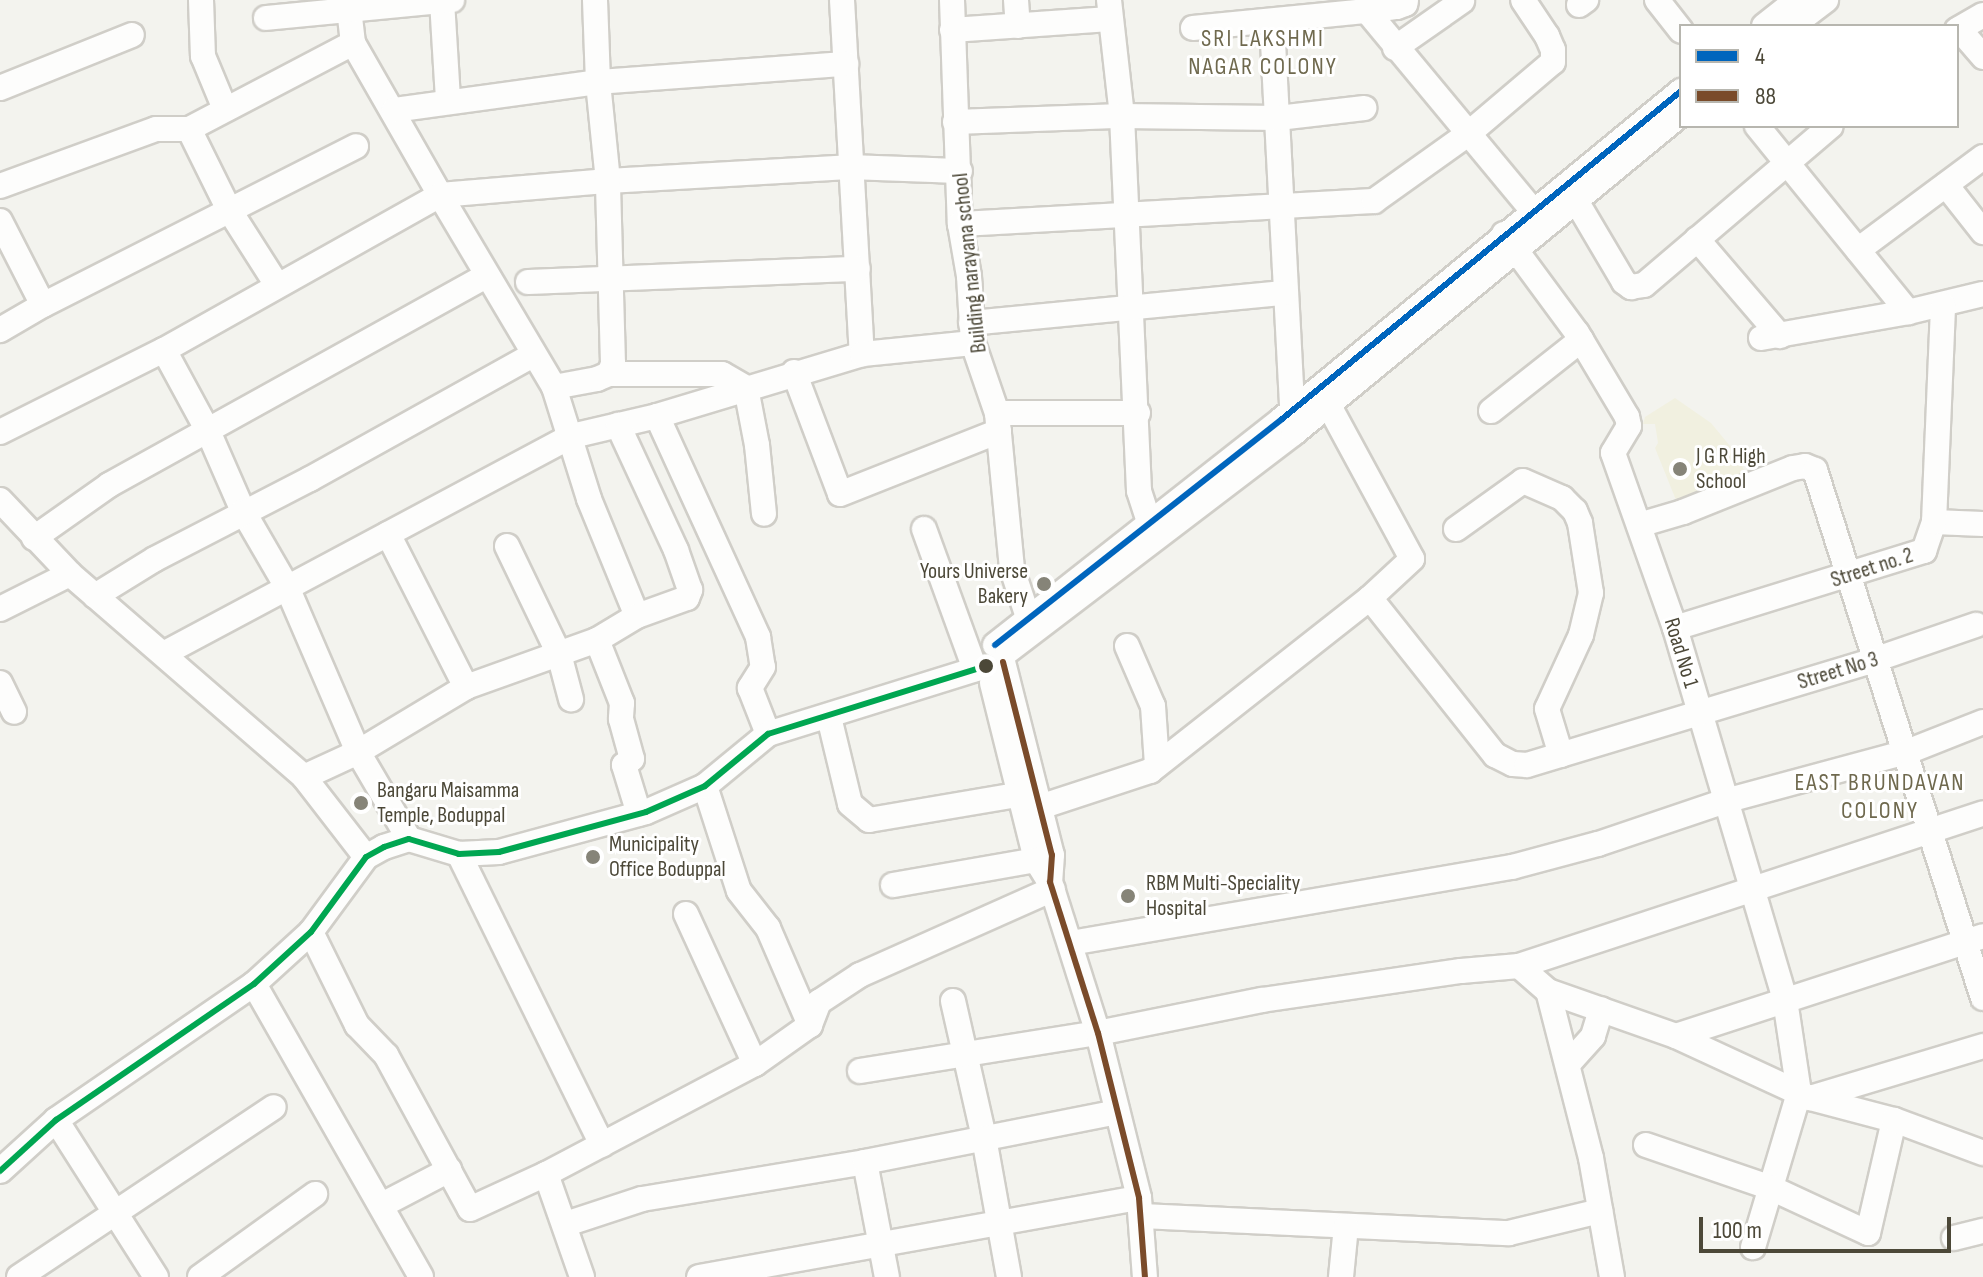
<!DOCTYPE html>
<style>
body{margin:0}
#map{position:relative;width:1983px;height:1277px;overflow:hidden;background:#f3f3ee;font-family:"Sofia Sans Condensed",sans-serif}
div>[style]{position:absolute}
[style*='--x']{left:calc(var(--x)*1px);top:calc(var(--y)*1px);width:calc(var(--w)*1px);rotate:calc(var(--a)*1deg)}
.education>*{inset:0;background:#f1f0e0}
.roads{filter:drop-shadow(2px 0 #d0cec8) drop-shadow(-2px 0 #d0cec8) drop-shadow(0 2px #d0cec8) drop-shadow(0 -2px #d0cec8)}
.minor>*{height:24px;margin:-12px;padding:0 12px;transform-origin:12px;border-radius:12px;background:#fdfdfc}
.bus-1>*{height:6px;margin:-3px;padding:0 3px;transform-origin:3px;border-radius:3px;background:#0065bd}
.bus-2>*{height:6px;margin:-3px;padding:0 3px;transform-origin:3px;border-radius:3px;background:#7a4b2a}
.bus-3>*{height:6px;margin:-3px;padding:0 3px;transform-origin:3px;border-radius:3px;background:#00a651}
.dots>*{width:22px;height:22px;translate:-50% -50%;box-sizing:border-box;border:4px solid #fff;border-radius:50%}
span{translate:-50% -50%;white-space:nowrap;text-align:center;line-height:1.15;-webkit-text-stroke:6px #fff;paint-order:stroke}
.street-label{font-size:22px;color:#4c4838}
.poi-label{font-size:22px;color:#4c4838}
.left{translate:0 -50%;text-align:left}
.right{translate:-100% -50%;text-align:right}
.neighbourhood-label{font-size:24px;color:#6f694e;letter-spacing:2px}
.legend{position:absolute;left:1679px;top:24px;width:280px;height:104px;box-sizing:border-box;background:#fff;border:2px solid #b7b6af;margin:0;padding:10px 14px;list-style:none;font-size:24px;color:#4c4838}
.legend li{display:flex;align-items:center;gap:16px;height:40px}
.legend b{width:40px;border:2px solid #b7b6af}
.scale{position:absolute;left:1699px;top:1217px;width:252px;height:36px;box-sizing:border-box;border:4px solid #4c4838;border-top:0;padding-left:10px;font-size:24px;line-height:28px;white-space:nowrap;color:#4c4838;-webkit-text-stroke:6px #fff;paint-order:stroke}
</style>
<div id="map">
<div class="education">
<i style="clip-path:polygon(1675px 398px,1711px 423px,1735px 452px,1746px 474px,1680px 510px,1655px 448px,1658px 443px,1655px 424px,1643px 424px,1645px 417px)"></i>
</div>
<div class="roads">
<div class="minor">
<i style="--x:201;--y:0;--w:56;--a:88"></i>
<i style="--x:203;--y:56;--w:57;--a:67.5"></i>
<i style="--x:348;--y:0;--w:43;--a:83.4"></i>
<i style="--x:353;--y:43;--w:175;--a:60.2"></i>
<i style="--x:440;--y:195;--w:169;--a:-4.8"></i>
<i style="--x:608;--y:181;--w:241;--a:-3.3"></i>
<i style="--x:849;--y:167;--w:111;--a:2.1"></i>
<i style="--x:842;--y:0;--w:355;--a:86.8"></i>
<i style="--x:952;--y:0;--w:224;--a:88"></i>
<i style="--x:960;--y:224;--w:53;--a:80.2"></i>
<i style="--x:969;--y:276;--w:67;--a:86.6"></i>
<i style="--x:973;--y:343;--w:74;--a:71.1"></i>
<i style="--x:997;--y:413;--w:157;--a:84.5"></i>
<i style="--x:1012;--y:569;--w:51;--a:71.6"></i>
<i style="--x:1016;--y:0;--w:26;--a:86"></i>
<i style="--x:1109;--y:0;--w:117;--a:83.6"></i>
<i style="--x:1122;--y:116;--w:375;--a:87.4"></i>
<i style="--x:1139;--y:491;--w:45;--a:72"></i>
<i style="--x:1657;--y:0;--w:39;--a:52"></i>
<i style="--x:442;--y:1;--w:99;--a:86.5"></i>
<i style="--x:1579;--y:5;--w:9;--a:-36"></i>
<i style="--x:1367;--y:11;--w:260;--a:50.3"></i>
<i style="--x:266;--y:18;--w:187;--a:-5.5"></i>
<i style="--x:1272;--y:23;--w:389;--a:87"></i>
<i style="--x:1764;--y:26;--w:42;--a:-38.2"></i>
<i style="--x:1792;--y:26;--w:43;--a:-37.4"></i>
<i style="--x:1193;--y:28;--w:175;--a:-5.6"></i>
<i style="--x:1367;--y:11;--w:30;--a:-8"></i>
<i style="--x:1397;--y:7;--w:9;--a:-21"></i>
<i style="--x:1405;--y:4;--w:4;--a:-76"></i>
<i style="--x:1959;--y:29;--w:37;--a:49"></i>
<i style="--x:952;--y:30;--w:158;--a:-4"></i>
<i style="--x:1957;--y:30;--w:30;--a:-30"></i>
<i style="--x:1395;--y:48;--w:82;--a:-35"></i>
<i style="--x:0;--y:88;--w:142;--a:-21.9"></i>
<i style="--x:394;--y:110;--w:206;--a:-7.8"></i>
<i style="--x:598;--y:82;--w:249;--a:-4.2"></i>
<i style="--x:955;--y:122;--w:167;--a:-2.1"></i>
<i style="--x:1122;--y:116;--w:156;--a:0.7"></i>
<i style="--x:1278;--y:118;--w:87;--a:-6.6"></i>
<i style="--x:1757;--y:126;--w:240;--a:50.9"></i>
<i style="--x:189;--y:129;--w:185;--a:-27.7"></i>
<i style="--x:1946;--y:185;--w:60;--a:51.8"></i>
<i style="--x:0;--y:186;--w:166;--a:-20.1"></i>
<i style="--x:156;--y:129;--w:33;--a:0"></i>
<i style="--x:189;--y:129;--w:88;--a:63.7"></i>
<i style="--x:228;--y:208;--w:91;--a:57.5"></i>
<i style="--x:1575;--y:199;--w:96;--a:59.4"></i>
<i style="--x:1624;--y:282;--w:9;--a:36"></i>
<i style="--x:1631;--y:287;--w:13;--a:-9"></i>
<i style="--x:1644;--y:285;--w:245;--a:-40.4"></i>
<i style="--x:0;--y:221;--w:94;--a:62.9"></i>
<i style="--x:43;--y:305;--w:50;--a:149.8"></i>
<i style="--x:960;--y:224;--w:415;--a:-3.2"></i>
<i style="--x:1374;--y:201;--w:115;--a:-35.5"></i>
<i style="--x:1468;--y:134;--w:111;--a:-40.3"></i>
<i style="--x:1553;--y:62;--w:12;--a:-90"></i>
<i style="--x:1553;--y:50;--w:15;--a:-113"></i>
<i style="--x:1547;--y:36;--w:43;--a:-123.7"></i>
<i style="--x:1504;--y:234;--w:123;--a:53.6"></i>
<i style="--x:1577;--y:333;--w:98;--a:59.2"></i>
<i style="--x:1627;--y:417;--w:9;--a:77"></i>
<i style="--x:1629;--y:426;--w:31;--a:121"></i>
<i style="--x:1613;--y:453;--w:186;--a:70.5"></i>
<i style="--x:1675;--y:628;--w:388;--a:73.5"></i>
<i style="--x:1785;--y:1000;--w:94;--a:81.4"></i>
<i style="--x:1799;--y:1093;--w:161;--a:106.6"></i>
<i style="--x:1697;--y:239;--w:128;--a:49.4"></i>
<i style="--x:1858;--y:250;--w:156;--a:-36.6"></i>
<i style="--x:528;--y:282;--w:330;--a:-2.3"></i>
<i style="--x:43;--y:305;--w:351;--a:-26.9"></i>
<i style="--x:971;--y:323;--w:315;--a:-5.5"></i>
<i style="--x:1761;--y:338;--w:149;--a:-10"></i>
<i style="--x:1908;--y:312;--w:77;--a:-13.5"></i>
<i style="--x:164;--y:350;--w:92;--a:61.5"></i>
<i style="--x:208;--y:431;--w:87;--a:66.4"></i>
<i style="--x:243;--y:511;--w:88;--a:59.9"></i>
<i style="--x:287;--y:587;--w:180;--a:66.7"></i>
<i style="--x:358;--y:752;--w:101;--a:59.6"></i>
<i style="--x:794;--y:372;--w:130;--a:69.3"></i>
<i style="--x:840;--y:494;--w:171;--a:-21.6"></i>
<i style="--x:609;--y:374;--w:113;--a:0"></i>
<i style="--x:722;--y:374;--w:28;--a:30"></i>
<i style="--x:746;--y:388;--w:58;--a:79.1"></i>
<i style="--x:757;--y:445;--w:69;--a:84.2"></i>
<i style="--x:554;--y:387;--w:44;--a:-10.5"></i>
<i style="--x:597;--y:379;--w:13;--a:-23"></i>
<i style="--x:609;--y:374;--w:11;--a:-68"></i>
<i style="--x:613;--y:364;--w:183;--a:-91.6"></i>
<i style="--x:608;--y:181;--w:100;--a:-95.8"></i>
<i style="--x:598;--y:82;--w:82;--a:-92.1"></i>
<i style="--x:1328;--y:404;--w:176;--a:61.5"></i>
<i style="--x:1412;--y:559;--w:57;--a:137.1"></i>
<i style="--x:1491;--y:411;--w:115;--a:-38.3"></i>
<i style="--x:997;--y:413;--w:141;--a:0"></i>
<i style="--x:657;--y:416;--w:243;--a:65.4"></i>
<i style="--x:758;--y:637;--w:30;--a:81"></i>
<i style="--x:763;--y:667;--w:25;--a:122"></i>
<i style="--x:750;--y:688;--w:49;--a:68.6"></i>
<i style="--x:0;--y:432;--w:183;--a:-26.6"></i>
<i style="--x:164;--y:350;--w:317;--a:-29.3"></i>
<i style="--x:440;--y:195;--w:223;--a:59.3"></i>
<i style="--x:554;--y:387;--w:117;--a:72.6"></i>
<i style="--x:589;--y:499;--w:126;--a:67.7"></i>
<i style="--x:0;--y:500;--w:102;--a:46.6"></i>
<i style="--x:70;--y:574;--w:310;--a:40.9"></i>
<i style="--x:304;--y:777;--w:101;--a:52.2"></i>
<i style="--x:1934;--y:522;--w:49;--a:2.3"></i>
<i style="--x:1639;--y:525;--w:46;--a:-16.5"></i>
<i style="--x:1683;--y:512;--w:118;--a:-21.8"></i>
<i style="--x:1793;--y:468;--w:12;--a:-9"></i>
<i style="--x:1805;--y:466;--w:11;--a:22"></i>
<i style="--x:1815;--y:470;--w:554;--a:72.35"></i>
<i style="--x:924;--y:529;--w:149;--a:70"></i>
<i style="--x:1456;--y:529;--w:82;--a:-35.6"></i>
<i style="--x:1523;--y:481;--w:43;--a:23.6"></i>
<i style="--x:1562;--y:498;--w:18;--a:45"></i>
<i style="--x:1575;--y:511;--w:13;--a:67"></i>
<i style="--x:1580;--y:523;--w:71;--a:81.1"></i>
<i style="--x:1591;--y:593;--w:43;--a:103.4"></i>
<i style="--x:1581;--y:635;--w:81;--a:114.7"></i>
<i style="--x:1547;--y:709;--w:48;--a:73.1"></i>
<i style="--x:388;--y:534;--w:172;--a:63"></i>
<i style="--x:34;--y:538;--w:92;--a:-35.2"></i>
<i style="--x:109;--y:485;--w:431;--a:-29"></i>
<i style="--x:507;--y:546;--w:120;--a:64.3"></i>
<i style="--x:559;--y:654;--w:47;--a:75.1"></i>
<i style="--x:95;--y:596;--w:70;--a:-31.7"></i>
<i style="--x:155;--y:559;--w:174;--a:-27.3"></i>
<i style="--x:310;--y:479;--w:255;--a:-29.1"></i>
<i style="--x:0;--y:609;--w:78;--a:-26.6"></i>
<i style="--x:1675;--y:628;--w:261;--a:-17.2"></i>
<i style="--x:1924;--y:551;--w:31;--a:-71"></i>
<i style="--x:1934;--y:522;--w:217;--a:-87.6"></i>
<i style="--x:597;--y:640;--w:68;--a:68.4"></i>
<i style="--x:622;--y:703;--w:16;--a:94"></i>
<i style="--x:621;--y:719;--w:41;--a:74.6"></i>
<i style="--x:632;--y:759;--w:10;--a:143"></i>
<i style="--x:624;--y:765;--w:51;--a:73"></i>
<i style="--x:995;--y:645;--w:365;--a:-38.2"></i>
<i style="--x:1282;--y:419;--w:517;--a:-39.42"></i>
<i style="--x:1127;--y:646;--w:65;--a:66.6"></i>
<i style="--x:1153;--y:706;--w:59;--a:86.1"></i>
<i style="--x:1008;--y:651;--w:360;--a:-37.3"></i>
<i style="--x:1294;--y:433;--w:502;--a:-39.5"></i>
<i style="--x:165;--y:653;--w:461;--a:-28.1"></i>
<i style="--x:572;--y:436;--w:87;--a:-13.2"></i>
<i style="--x:657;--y:416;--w:214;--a:-16.8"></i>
<i style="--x:862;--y:354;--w:112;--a:-5.7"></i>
<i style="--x:1003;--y:662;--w:199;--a:75.8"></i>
<i style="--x:1052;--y:855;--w:27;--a:94"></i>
<i style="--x:1050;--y:882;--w:158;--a:72.4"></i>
<i style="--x:1098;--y:1033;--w:170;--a:76"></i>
<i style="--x:1139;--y:1198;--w:79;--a:85.7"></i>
<i style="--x:0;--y:683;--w:32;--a:64"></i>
<i style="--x:992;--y:683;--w:182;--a:76"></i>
<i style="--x:1036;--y:860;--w:26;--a:58"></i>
<i style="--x:829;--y:717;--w:89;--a:76.4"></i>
<i style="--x:850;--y:804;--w:25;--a:40"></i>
<i style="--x:869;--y:820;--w:167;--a:-9.6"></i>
<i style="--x:304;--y:777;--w:60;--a:-24.8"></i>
<i style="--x:358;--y:752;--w:126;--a:-31"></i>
<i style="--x:466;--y:687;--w:139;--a:-19.7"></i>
<i style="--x:597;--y:640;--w:47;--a:-31"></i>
<i style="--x:637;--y:616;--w:53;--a:-19.8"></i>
<i style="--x:687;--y:598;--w:9;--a:-69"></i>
<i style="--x:690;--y:590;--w:42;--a:-109.3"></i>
<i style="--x:676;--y:550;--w:138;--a:-114.9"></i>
<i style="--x:705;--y:786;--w:110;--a:72.1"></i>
<i style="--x:739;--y:891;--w:47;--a:51.9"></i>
<i style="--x:768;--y:928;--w:106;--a:66.6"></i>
<i style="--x:1040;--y:807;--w:116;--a:-18.1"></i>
<i style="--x:1150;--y:771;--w:280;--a:-38.2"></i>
<i style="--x:1370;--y:598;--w:201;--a:51.5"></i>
<i style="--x:1495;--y:755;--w:20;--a:27"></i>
<i style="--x:1513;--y:764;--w:14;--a:4"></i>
<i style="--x:1527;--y:765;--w:366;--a:-16.8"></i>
<i style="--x:1877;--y:659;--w:105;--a:-19"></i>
<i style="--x:459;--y:854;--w:324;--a:63.8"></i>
<i style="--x:893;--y:885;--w:145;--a:-9.9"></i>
<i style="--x:686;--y:914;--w:165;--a:65.3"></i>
<i style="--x:311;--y:932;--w:104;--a:63.7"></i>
<i style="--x:357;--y:1025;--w:42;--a:46"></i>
<i style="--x:386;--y:1055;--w:175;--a:61.4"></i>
<i style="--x:470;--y:1209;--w:84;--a:-24.7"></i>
<i style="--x:546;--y:1174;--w:236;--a:-27.8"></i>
<i style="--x:755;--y:1064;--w:67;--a:-35.3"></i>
<i style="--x:810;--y:1025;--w:25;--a:-69"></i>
<i style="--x:819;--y:1002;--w:49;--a:-33.4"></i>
<i style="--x:860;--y:975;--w:211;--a:-24"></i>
<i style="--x:1071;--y:943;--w:448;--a:-9.8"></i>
<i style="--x:1512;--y:867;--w:89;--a:-15"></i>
<i style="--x:1598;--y:844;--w:134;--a:-18.7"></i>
<i style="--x:1725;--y:801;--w:188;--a:-15.1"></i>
<i style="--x:1907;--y:752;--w:82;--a:-21.5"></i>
<i style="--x:1519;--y:966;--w:489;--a:-18.2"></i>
<i style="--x:254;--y:984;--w:337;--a:60.3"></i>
<i style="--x:953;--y:1001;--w:140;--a:77.2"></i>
<i style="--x:984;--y:1138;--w:141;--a:79.8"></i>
<i style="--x:1676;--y:1036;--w:323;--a:-18"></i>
<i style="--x:1569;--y:1063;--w:36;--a:-48"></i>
<i style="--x:1593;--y:1036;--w:28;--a:-73"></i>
<i style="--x:860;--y:1071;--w:241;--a:-9.1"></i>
<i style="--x:1098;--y:1033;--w:167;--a:-11.4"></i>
<i style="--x:1262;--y:1000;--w:201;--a:-8.3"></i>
<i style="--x:1461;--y:971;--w:58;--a:-4.9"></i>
<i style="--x:1519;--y:966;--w:38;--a:41"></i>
<i style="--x:1810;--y:1098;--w:181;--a:-16.7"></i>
<i style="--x:56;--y:1120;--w:186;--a:57.5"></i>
<i style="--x:1646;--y:1145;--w:130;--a:18.9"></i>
<i style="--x:1769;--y:1187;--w:109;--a:24.9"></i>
<i style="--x:1868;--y:1233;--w:116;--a:-77"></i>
<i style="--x:865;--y:1162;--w:117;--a:79.2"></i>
<i style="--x:0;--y:1171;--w:76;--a:-42.3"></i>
<i style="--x:56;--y:1120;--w:240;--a:-34.5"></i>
<i style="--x:254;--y:984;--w:77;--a:-42.4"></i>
<i style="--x:311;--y:932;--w:93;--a:-53.7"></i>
<i style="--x:366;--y:857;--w:21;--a:-29"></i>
<i style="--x:384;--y:847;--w:26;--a:-18"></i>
<i style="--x:409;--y:839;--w:52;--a:16.7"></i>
<i style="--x:459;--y:854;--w:40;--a:-2.9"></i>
<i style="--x:499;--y:852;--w:152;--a:-15.2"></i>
<i style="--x:646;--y:812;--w:64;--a:-23.8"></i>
<i style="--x:705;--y:786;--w:82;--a:-39.5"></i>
<i style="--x:768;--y:734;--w:228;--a:-17.3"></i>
<i style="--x:546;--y:1174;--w:109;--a:70.7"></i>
<i style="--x:382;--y:1205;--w:76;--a:-27.6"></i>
<i style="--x:1142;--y:1216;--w:367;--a:2.7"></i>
<i style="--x:1509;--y:1233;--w:94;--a:-13.6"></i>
<i style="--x:566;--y:1224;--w:80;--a:-18.2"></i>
<i style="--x:642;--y:1199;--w:226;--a:-9.4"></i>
<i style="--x:865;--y:1162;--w:257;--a:-11.2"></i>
<i style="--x:1954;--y:1238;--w:30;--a:-14"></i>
<i style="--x:19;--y:1277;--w:306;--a:-33.7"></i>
<i style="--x:200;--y:1277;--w:142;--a:-35.8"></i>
<i style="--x:699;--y:1277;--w:447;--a:-10.2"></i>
<i style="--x:1341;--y:1277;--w:51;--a:-84.4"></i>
<i style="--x:1612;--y:1277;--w:121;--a:-100"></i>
<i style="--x:1591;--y:1158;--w:172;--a:-104.4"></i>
<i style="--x:1548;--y:991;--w:136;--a:19.4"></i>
<i style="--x:1676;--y:1036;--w:148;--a:24.8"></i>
<i style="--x:1810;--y:1098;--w:87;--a:14.7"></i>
<i style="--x:1894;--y:1120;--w:95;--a:20.3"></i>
</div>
</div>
<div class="bus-1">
<i style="--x:995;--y:645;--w:365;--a:-38.2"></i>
<i style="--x:1282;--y:419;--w:517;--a:-39.42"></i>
</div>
<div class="bus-2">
<i style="--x:1003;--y:662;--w:199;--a:75.8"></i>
<i style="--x:1052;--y:855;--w:27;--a:94"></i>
<i style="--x:1050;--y:882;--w:158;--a:72.4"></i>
<i style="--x:1098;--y:1033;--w:170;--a:76"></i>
<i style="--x:1139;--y:1198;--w:79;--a:85.7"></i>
</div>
<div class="bus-3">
<i style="--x:0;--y:1171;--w:76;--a:-42.3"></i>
<i style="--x:56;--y:1120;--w:240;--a:-34.5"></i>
<i style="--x:254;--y:984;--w:77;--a:-42.4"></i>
<i style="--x:311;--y:932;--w:93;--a:-53.7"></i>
<i style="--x:366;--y:857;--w:21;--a:-29"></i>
<i style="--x:384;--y:847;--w:26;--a:-18"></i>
<i style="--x:409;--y:839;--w:52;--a:16.7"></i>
<i style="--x:459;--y:854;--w:40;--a:-2.9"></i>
<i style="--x:499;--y:852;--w:152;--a:-15.2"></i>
<i style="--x:646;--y:812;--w:64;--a:-23.8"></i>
<i style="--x:705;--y:786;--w:82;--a:-39.5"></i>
<i style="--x:768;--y:734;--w:228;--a:-17.3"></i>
</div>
<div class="dots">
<i style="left:1680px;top:469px;background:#868478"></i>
<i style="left:1044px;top:584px;background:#868478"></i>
<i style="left:986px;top:666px;background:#4c4838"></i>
<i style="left:361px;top:803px;background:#868478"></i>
<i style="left:593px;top:857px;background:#868478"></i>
<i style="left:1128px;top:896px;background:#868478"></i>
</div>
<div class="street-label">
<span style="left:970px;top:263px;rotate:-96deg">Building narayana school</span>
<span style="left:1872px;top:568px;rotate:-18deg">Street no. 2</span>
<span style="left:1681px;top:653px;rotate:73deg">Road No 1</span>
<span style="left:1838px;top:671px;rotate:-17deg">Street No 3</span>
</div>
<div class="poi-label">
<span class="left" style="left:1696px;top:469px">J G R High<br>School</span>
<span class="right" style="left:1028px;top:584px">Yours Universe<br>Bakery</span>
<span class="left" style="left:377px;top:803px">Bangaru Maisamma<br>Temple, Boduppal</span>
<span class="left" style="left:609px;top:857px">Municipality<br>Office Boduppal</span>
<span class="left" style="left:1146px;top:896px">RBM Multi-Speciality<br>Hospital</span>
</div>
<div class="neighbourhood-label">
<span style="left:1263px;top:53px">SRI LAKSHMI<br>NAGAR COLONY</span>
<span style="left:1880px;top:797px">EAST BRUNDAVAN<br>COLONY</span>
</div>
<ul class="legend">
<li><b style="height:10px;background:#0065bd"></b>4</li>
<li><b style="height:10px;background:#7a4b2a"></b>88</li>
</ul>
<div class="scale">100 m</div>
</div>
